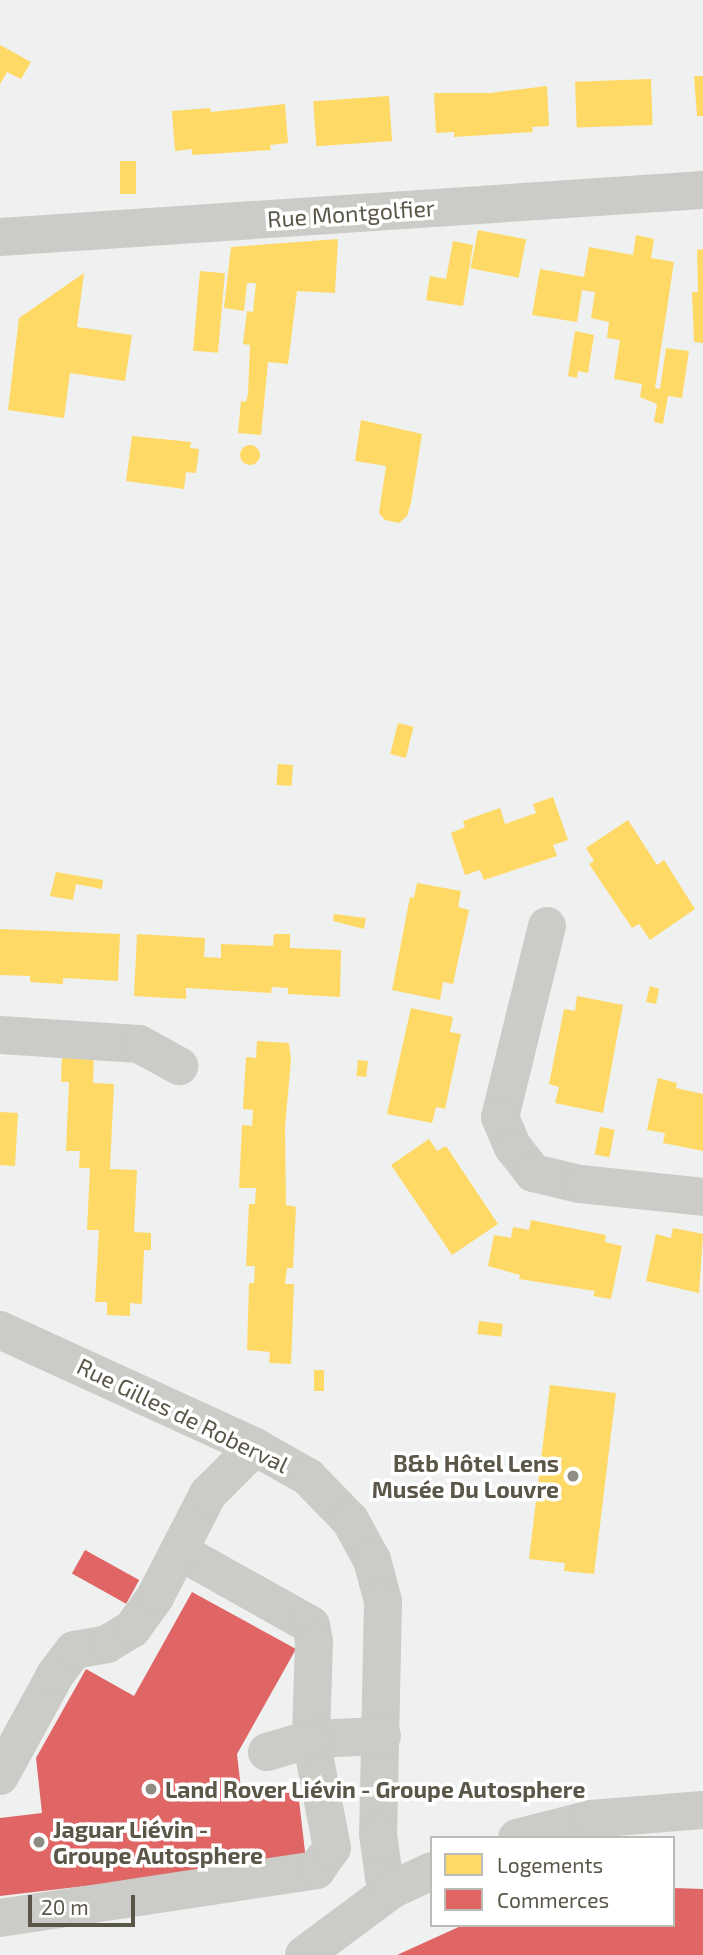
<!DOCTYPE html>
<meta charset="utf-8">
<style>
body{margin:0}
#map{position:relative;width:703px;height:1955px;overflow:hidden;background:#eff0f0;font-family:"Exo 2",sans-serif}
div>[style]{position:absolute}
[style*='--x']{left:calc(var(--x)*1px);top:calc(var(--y)*1px);width:calc(var(--w)*1px);rotate:calc(var(--a)*1deg)}
.homes>*{inset:0;background:#ffd966;transform-origin:0 0}
.round{border-radius:50%}
.shops>*{inset:0;background:#e06666;transform-origin:0 0}
.minor>*{height:38px;margin:-19px;padding:0 19px;transform-origin:19px;border-radius:19px;background:#cbcbc7}
.dots>*{width:19px;height:19px;translate:-50% -50%;box-sizing:border-box;border:4px solid #fff;border-radius:50%}
span{translate:-50% -50%;white-space:nowrap;text-align:center;line-height:1.15;-webkit-text-stroke:7px #fff;paint-order:stroke}
.street-label{font-size:23px;color:#5a5648}
.poi-label{font-size:23px;color:#5a5648;font-weight:700}
.right{translate:-100% -50%;text-align:right}
.left{translate:0 -50%;text-align:left}
.legend{position:absolute;left:430px;top:1836px;width:245px;height:91px;box-sizing:border-box;background:#fff;border:2px solid #bdbbb6;margin:0;padding:9px 12px;list-style:none;font-size:21px;color:#5a5648}
.legend li{display:flex;align-items:center;gap:14px;height:35px}
.legend b{width:35px;border:2px solid #bdbbb6}
.scale{position:absolute;left:28px;top:1895px;width:107px;height:32px;box-sizing:border-box;border:4px solid #5a5648;border-top:0;padding-left:9px;font-size:21px;line-height:24px;white-space:nowrap;color:#5a5648;-webkit-text-stroke:5px #fff;paint-order:stroke}
</style>
<div id="map">
<div class="homes">
<i style="clip-path:polygon(0 45px,31px 62px,21px 79px,7px 72px,0 84px)"></i>
<i style="clip-path:polygon(694px 76px,703px 76px,703px 116px,697px 116px)"></i>
<i style="left:651px;top:79px;width:46px;height:76px;rotate:88deg"></i>
<i style="clip-path:polygon(547px 86px,549px 126px,532px 127px,533px 132px,454px 137px,454px 132px,436px 133px,434px 93px,490px 93px)"></i>
<i style="left:389px;top:96px;width:45px;height:76px;rotate:86deg"></i>
<i style="clip-path:polygon(285px 104px,288px 143px,270px 145px,271px 150px,192px 155px,192px 149px,175px 151px,172px 111px,210px 108px,211px 112px)"></i>
<i style="left:120px;top:161px;width:16px;height:33px"></i>
<i style="left:478px;top:230px;width:49px;height:39px;rotate:11deg"></i>
<i style="clip-path:polygon(636px 235px,654px 239px,651px 258px,674px 262px,655px 388px,660px 389px,666px 348px,689px 351px,682px 398px,668px 396px,663px 424px,654px 422px,657px 404px,640px 397px,642px 384px,614px 379px,620px 340px,607px 338px,609px 322px,591px 318px,595px 292px,582px 290px,577px 322px,532px 315px,540px 269px,584px 277px,589px 247px,633px 255px)"></i>
<i style="clip-path:polygon(338px 239px,335px 293px,297px 291px,288px 364px,268px 362px,261px 435px,238px 433px,241px 401px,246px 402px,248px 394px,250px 345px,243px 344px,247px 311px,253px 312px,256px 283px,247px 283px,244px 311px,224px 308px,231px 247px)"></i>
<i style="clip-path:polygon(453px 241px,473px 245px,463px 306px,426px 300px,430px 276px,446px 279px)"></i>
<i style="clip-path:polygon(703px 249px,703px 343px,694px 342px,692px 292px,698px 292px,697px 250px)"></i>
<i style="left:200px;top:271px;width:25px;height:80px;rotate:5deg"></i>
<i style="clip-path:polygon(84px 273px,77px 327px,132px 335px,125px 381px,70px 373px,64px 418px,8px 410px,19px 318px)"></i>
<i style="clip-path:polygon(575px 331px,594px 335px,588px 373px,578px 371px,577px 378px,568px 376px)"></i>
<i style="clip-path:polygon(361px 420px,422px 434px,411px 503px,407px 516px,399px 523px,385px 520px,379px 513px,386px 466px,355px 461px)"></i>
<i style="clip-path:polygon(132px 436px,191px 442px,190px 448px,199px 449px,196px 473px,186px 472px,184px 489px,126px 481px)"></i>
<i class="round" style="left:240px;top:445px;width:20px;height:20px"></i>
<i style="left:398px;top:723px;width:16px;height:32px;rotate:14deg"></i>
<i style="left:278px;top:764px;width:15px;height:21px;rotate:4deg"></i>
<i style="clip-path:polygon(553px 797px,568px 840px,553px 845px,557px 856px,484px 880px,480px 870px,465px 875px,451px 833px,465px 827px,463px 821px,500px 808px,505px 824px,536px 813px,533px 804px)"></i>
<i style="clip-path:polygon(628px 820px,657px 865px,664px 860px,695px 909px,650px 940px,639px 924px,632px 928px,589px 864px,594px 861px,586px 848px)"></i>
<i style="clip-path:polygon(56px 872px,103px 880px,102px 889px,76px 884px,73px 900px,50px 896px)"></i>
<i style="clip-path:polygon(417px 883px,461px 891px,458px 907px,469px 910px,453px 984px,443px 982px,440px 1000px,392px 990px,410px 897px,414px 898px)"></i>
<i style="clip-path:polygon(334px 914px,366px 918px,364px 929px,333px 921px)"></i>
<i style="clip-path:polygon(0 929px,120px 934px,118px 981px,63px 978px,63px 984px,46px 983px,30px 982px,30px 976px,0 975px)"></i>
<i style="clip-path:polygon(137px 934px,205px 938px,204px 957px,221px 958px,221px 944px,273px 946px,274px 934px,290px 934px,290px 948px,341px 950px,340px 997px,288px 994px,288px 988px,272px 987px,271px 993px,186px 988px,186px 999px,134px 996px)"></i>
<i style="clip-path:polygon(650px 986px,659px 989px,656px 1004px,646px 1002px)"></i>
<i style="clip-path:polygon(577px 996px,623px 1005px,603px 1113px,555px 1103px,559px 1087px,549px 1084px,564px 1009px,575px 1011px)"></i>
<i style="clip-path:polygon(411px 1008px,453px 1017px,450px 1032px,461px 1034px,445px 1109px,436px 1107px,432px 1123px,387px 1114px)"></i>
<i style="clip-path:polygon(257px 1041px,289px 1043px,291px 1060px,285px 1127px,286px 1205px,296px 1207px,293px 1268px,287px 1268px,285px 1284px,294px 1284px,291px 1364px,269px 1363px,270px 1352px,247px 1350px,249px 1283px,254px 1283px,255px 1266px,246px 1266px,249px 1204px,255px 1204px,256px 1188px,239px 1188px,242px 1125px,252px 1126px,253px 1110px,243px 1109px,246px 1057px,256px 1058px)"></i>
<i style="clip-path:polygon(62px 1054px,94px 1056px,93px 1083px,114px 1084px,110px 1169px,137px 1170px,134px 1232px,151px 1233px,151px 1250px,144px 1250px,142px 1304px,130px 1303px,130px 1316px,107px 1315px,107px 1302px,95px 1302px,99px 1230px,87px 1230px,90px 1168px,79px 1168px,80px 1151px,66px 1151px,69px 1082px,61px 1082px)"></i>
<i style="left:358px;top:1060px;width:10px;height:16px;rotate:6deg"></i>
<i style="clip-path:polygon(658px 1078px,677px 1083px,676px 1088px,703px 1094px,703px 1151px,663px 1143px,665px 1133px,647px 1130px)"></i>
<i style="clip-path:polygon(0 1112px,18px 1113px,15px 1166px,0 1165px)"></i>
<i style="left:600px;top:1127px;width:15px;height:28px;rotate:11deg"></i>
<i style="clip-path:polygon(429px 1139px,437px 1151px,446px 1146px,498px 1224px,452px 1255px,391px 1165px)"></i>
<i style="clip-path:polygon(531px 1220px,606px 1235px,605px 1242px,622px 1246px,611px 1299px,593px 1296px,595px 1291px,519px 1279px,520px 1275px,488px 1266px,494px 1235px,511px 1238px,513px 1227px,529px 1230px)"></i>
<i style="clip-path:polygon(673px 1228px,703px 1234px,699px 1293px,646px 1281px,656px 1234px,671px 1238px)"></i>
<i style="left:479px;top:1321px;width:24px;height:13px;rotate:7deg"></i>
<i style="left:314px;top:1370px;width:10px;height:21px"></i>
<i style="clip-path:polygon(550px 1385px,616px 1393px,594px 1574px,564px 1571px,565px 1563px,529px 1559px)"></i>
</div>
<div class="shops">
<i style="left:85px;top:1550px;width:62px;height:27px;rotate:29deg"></i>
<i style="clip-path:polygon(192px 1592px,296px 1649px,237px 1754px,241px 1789px,297px 1783px,306px 1860px,0 1896px,0 1818px,42px 1813px,36px 1758px,86px 1669px,134px 1696px)"></i>
<i style="clip-path:polygon(673px 1888px,703px 1889px,703px 1955px,397px 1955px,463px 1925px,673px 1925px)"></i>
</div>
<div class="minor">
<i style="--x:0;--y:237;--w:705;--a:-3.82"></i>
<i style="--x:547;--y:926;--w:197;--a:103.8"></i>
<i style="--x:500;--y:1117;--w:33;--a:67"></i>
<i style="--x:513;--y:1147;--w:33;--a:52"></i>
<i style="--x:533;--y:1173;--w:48;--a:13.2"></i>
<i style="--x:580;--y:1184;--w:124;--a:6"></i>
<i style="--x:0;--y:1035;--w:139;--a:3.7"></i>
<i style="--x:139;--y:1044;--w:46;--a:28.8"></i>
<i style="--x:0;--y:1330;--w:281;--a:24.6"></i>
<i style="--x:255;--y:1447;--w:61;--a:29.5"></i>
<i style="--x:308;--y:1477;--w:60;--a:45.7"></i>
<i style="--x:350;--y:1520;--w:46;--a:61.2"></i>
<i style="--x:372;--y:1560;--w:42;--a:75"></i>
<i style="--x:383;--y:1601;--w:233;--a:91.2"></i>
<i style="--x:378;--y:1834;--w:43;--a:82.1"></i>
<i style="--x:384;--y:1877;--w:15;--a:53"></i>
<i style="--x:179;--y:1551;--w:151;--a:29.3"></i>
<i style="--x:311;--y:1625;--w:17;--a:80"></i>
<i style="--x:314;--y:1642;--w:97;--a:91.8"></i>
<i style="--x:311;--y:1739;--w:71;--a:-2.4"></i>
<i style="--x:0;--y:1776;--w:115;--a:-61.4"></i>
<i style="--x:55;--y:1675;--w:31;--a:-53"></i>
<i style="--x:74;--y:1650;--w:34;--a:-10"></i>
<i style="--x:107;--y:1644;--w:29;--a:-31"></i>
<i style="--x:132;--y:1629;--w:39;--a:-54"></i>
<i style="--x:155;--y:1597;--w:116;--a:-62.8"></i>
<i style="--x:208;--y:1494;--w:66;--a:-45"></i>
<i style="--x:517;--y:1838;--w:76;--a:-14.4"></i>
<i style="--x:591;--y:1819;--w:112;--a:-4.6"></i>
<i style="--x:0;--y:1918;--w:320;--a:-8.6"></i>
<i style="--x:316;--y:1870;--w:27;--a:-54"></i>
<i style="--x:332;--y:1848;--w:111;--a:-100.9"></i>
<i style="--x:311;--y:1739;--w:46;--a:163.5"></i>
<i style="--x:304;--y:1955;--w:111;--a:-36.6"></i>
<i style="--x:393;--y:1889;--w:43;--a:-24.8"></i>
</div>
<div class="dots">
<i style="left:573px;top:1476px;background:#8e8c83"></i>
<i style="left:151px;top:1789px;background:#8e8c83"></i>
<i style="left:39px;top:1842px;background:#8e8c83"></i>
</div>
<div class="street-label">
<span style="left:351px;top:213px;rotate:-4deg">Rue Montgolfier</span>
<span style="left:183px;top:1415px;rotate:26deg">Rue Gilles de Roberval</span>
</div>
<div class="poi-label">
<span class="right" style="left:559px;top:1476px">B&amp;b Hôtel Lens<br>Musée Du Louvre</span>
<span class="left" style="left:165px;top:1789px">Land Rover Liévin - Groupe Autosphere</span>
<span class="left" style="left:53px;top:1842px">Jaguar Liévin -<br>Groupe Autosphere</span>
</div>
<ul class="legend">
<li><b style="height:19px;background:#ffd966"></b>Logements</li>
<li><b style="height:19px;background:#e06666"></b>Commerces</li>
</ul>
<div class="scale">20 m</div>
</div>
